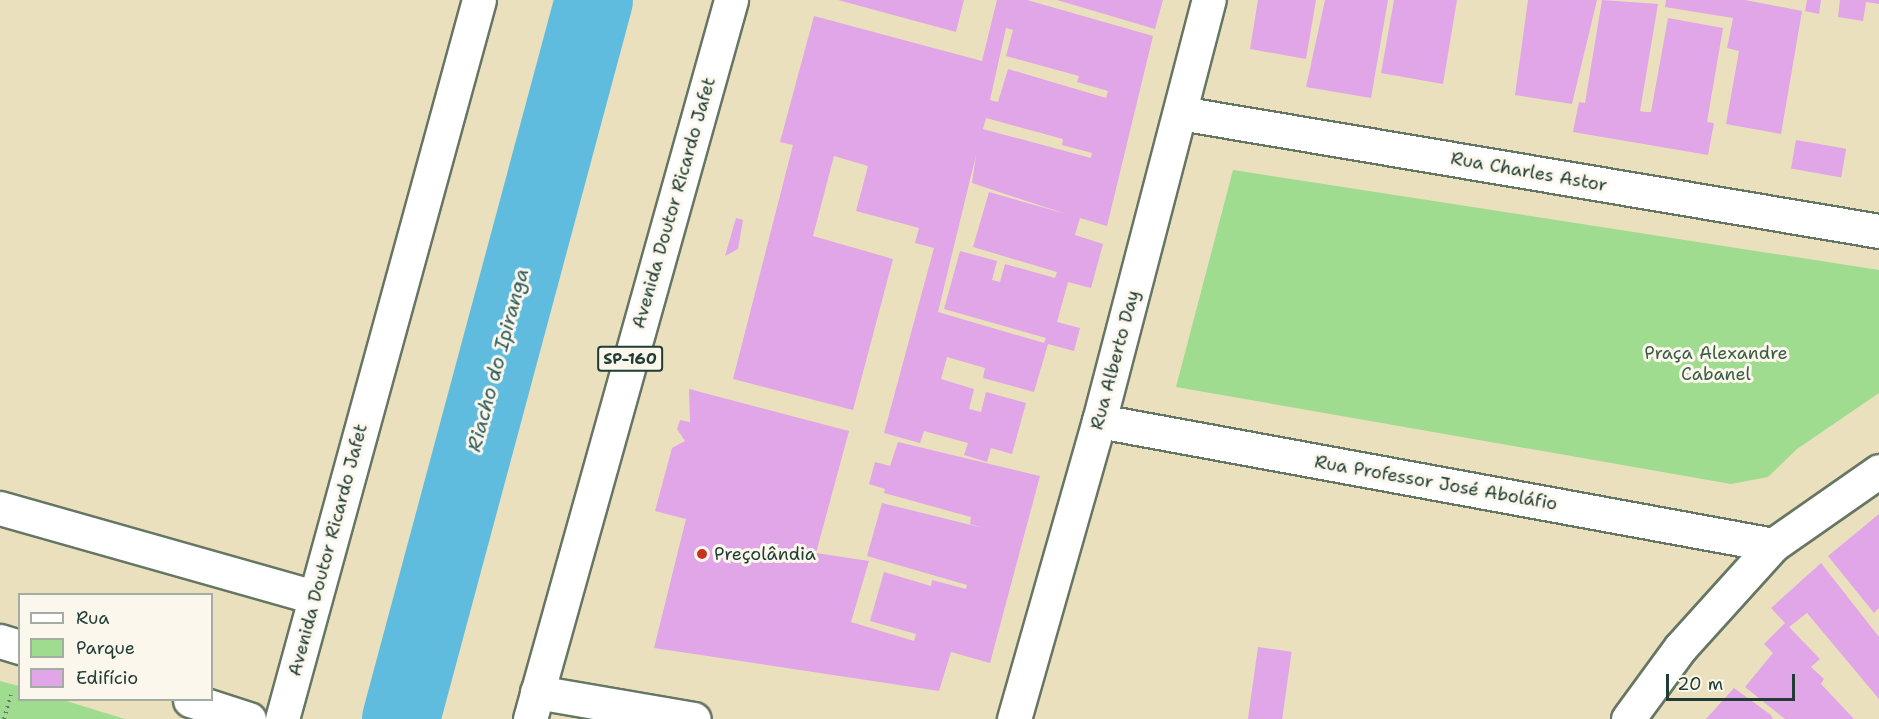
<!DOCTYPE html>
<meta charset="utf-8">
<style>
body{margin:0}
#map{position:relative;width:1879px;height:719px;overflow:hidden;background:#eae0bd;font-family:"Shantell Sans",sans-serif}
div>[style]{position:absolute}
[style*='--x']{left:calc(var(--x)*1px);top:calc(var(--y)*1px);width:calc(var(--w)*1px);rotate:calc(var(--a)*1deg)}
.green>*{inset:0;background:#a0dc90}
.river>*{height:78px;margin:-39px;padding:0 39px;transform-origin:39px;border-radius:39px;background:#60bcde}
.building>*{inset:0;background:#e0a6e7;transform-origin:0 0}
.path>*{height:4px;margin-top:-2px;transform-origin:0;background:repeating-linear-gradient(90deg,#667664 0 1.5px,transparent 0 6px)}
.roads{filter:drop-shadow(2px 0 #667664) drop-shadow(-2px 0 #667664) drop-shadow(0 2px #667664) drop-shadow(0 -2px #667664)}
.minor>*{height:33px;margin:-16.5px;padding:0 16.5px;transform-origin:16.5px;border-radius:16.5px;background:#fff}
.major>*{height:33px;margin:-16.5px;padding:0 16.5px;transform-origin:16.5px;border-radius:16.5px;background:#fff}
.dots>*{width:16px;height:16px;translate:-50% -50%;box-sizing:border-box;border:3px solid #fbf7ec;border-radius:50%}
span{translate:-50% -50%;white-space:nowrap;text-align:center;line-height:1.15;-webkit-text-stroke:6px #fbf7ec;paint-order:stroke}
.shield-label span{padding:2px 4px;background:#fbf7ec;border:2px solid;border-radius:4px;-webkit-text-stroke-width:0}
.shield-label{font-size:16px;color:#1f3d34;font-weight:700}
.street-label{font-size:18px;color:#1f3d34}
.park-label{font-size:18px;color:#395d46}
.poi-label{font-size:18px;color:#1f3d34}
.left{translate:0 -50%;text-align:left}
.water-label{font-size:20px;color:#2f5d5e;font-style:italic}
.legend{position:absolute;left:18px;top:593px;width:195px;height:108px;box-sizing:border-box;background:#fbf7ec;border:2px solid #a3ada2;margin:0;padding:8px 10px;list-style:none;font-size:18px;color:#1f3d34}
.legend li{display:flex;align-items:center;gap:12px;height:30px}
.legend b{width:30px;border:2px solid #a3ada2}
.scale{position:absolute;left:1666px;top:674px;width:129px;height:27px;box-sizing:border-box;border:3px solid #1f3d34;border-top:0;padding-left:8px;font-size:18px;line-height:21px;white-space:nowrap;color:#1f3d34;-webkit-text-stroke:4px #fbf7ec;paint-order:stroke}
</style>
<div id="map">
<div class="green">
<i style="clip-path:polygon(1233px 170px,1879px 270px,1879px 393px,1797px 449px,1768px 477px,1731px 484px,1176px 387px)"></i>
<i style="clip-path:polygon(0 681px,19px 686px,20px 700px,63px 700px,125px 719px,0 719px)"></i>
</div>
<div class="river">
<i style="--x:401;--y:719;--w:744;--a:-74.97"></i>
</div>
<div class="building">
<i style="clip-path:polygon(838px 0,964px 0,956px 32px)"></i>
<i style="clip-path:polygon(evenodd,997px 0,1027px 0,1153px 36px,1107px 226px,1080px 218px,1075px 235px,1103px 244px,1091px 288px,1068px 282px,1057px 322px,1080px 328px,1074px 351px,1048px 344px,1034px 392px,983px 378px,985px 368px,947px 357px,941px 379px,974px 389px,969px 409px,981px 412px,986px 392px,1026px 403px,1012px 454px,991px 448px,987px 462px,964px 455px,968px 443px,924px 431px,920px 443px,884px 433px,934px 248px,915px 243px,919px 228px,856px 211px,868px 166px,834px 156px,813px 236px,893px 259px,853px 410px,733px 379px,793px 145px,780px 142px,814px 16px,982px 61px,997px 0,1006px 28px,1013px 30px,1006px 56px,1079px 76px,1077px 82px,1108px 91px,1106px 98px,1008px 69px,998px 102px,990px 100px,1006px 28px,997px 0,986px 118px,1063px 139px,1062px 145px,1092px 153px,1091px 158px,983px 129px,986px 118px,997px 0,976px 155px,972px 183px,1066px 214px,989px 192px,973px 247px,1057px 272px,1055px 278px,1005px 264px,1000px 282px,992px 280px,997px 261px,960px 251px,944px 309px,1046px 338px,1044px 343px,938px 312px,976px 155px)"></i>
<i style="clip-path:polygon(1057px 0,1163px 0,1155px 29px)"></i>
<i style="clip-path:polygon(1258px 0,1316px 0,1306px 59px,1250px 49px)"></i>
<i style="clip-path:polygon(1325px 0,1388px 0,1371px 98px,1306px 87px)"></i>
<i style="clip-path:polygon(1394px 0,1457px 0,1443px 84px,1381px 73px)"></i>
<i style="clip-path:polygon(1528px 0,1597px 0,1572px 104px,1515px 95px)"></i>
<i style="clip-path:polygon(1602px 0,1658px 4px,1640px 111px,1645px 112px,1651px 112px,1668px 18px,1723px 28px,1707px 122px,1714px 123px,1708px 155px,1573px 132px,1579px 102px,1585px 103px)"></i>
<i style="clip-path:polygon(1666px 0,1745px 0,1802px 11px,1781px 134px,1726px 124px,1739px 51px,1727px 48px,1733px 18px,1665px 7px)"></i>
<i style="clip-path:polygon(1807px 0,1821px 0,1819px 14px,1805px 11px)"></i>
<i style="clip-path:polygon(1840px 0,1879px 0,1879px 4px,1866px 2px,1863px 21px,1838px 17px)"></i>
<i style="left:1796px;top:140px;width:51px;height:29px;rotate:10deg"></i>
<i style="clip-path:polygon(736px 218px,743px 220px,738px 249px,725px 256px)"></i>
<i style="clip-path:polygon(689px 389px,849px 431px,816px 553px,869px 561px,851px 622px,914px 641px,916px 634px,870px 621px,884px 572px,931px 586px,932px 580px,966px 589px,967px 585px,867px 556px,882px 503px,983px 528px,970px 524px,971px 517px,884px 493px,885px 489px,869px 484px,875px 462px,890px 466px,898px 442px,1040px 476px,990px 663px,951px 652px,939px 691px,654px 648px,686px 519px,655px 511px,672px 448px,685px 441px,677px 429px,680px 420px,690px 422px)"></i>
<i style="clip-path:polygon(1879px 514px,1879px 608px,1874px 613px,1828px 556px)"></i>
<i style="clip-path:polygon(1821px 563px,1879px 637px,1879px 699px,1807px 613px,1789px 627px,1820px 659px,1811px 667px,1824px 679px,1821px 684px,1854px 719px,1785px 719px,1745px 687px,1773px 653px,1764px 644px,1785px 623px,1771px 608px)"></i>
<i style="left:1258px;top:647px;width:34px;height:73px;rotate:8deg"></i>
<i style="clip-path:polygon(1734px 688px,1771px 715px,1773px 719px,1706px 719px)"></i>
</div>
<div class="path">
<i style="--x:4;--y:719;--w:25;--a:-74"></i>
</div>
<div class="roads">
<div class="minor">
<i style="--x:1180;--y:113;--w:709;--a:9.58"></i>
<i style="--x:1099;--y:421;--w:685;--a:10.42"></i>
<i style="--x:0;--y:508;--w:327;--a:15.8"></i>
<i style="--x:0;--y:641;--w:21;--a:17"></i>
<i style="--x:537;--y:692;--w:159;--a:9.8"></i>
<i style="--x:190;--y:700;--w:62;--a:17.9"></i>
<i style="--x:1014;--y:719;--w:310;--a:-74.1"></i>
<i style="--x:1099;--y:421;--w:435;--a:-75.4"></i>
<i style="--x:1628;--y:719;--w:88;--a:-53.8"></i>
<i style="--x:1680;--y:648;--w:139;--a:-47.9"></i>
<i style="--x:1773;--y:545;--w:129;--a:-34.9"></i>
</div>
<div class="major">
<i style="--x:282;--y:719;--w:745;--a:-74.68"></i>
<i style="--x:530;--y:719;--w:747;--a:-74.38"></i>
</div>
</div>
<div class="dots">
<i style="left:702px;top:554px;background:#c8321e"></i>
</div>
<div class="shield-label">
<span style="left:630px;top:359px">SP-160</span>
</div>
<div class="street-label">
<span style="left:1529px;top:172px;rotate:10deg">Rua Charles Astor</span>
<span style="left:674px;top:203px;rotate:-74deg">Avenida Doutor Ricardo Jafet</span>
<span style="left:1115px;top:360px;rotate:-75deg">Rua Alberto Day</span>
<span style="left:1436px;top:483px;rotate:10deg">Rua Professor José Aboláfio</span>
<span style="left:328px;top:550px;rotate:-75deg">Avenida Doutor Ricardo Jafet</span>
</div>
<div class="park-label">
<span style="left:1716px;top:364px">Praça Alexandre<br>Cabanel</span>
</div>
<div class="poi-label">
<span class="left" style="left:714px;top:554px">Preçolândia</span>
</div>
<div class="water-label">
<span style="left:498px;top:360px;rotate:-75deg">Riacho do Ipiranga</span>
</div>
<ul class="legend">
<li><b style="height:8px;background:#fff"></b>Rua</li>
<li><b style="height:16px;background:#a0dc90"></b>Parque</li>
<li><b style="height:16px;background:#e0a6e7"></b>Edifício</li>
</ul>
<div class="scale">20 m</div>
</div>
